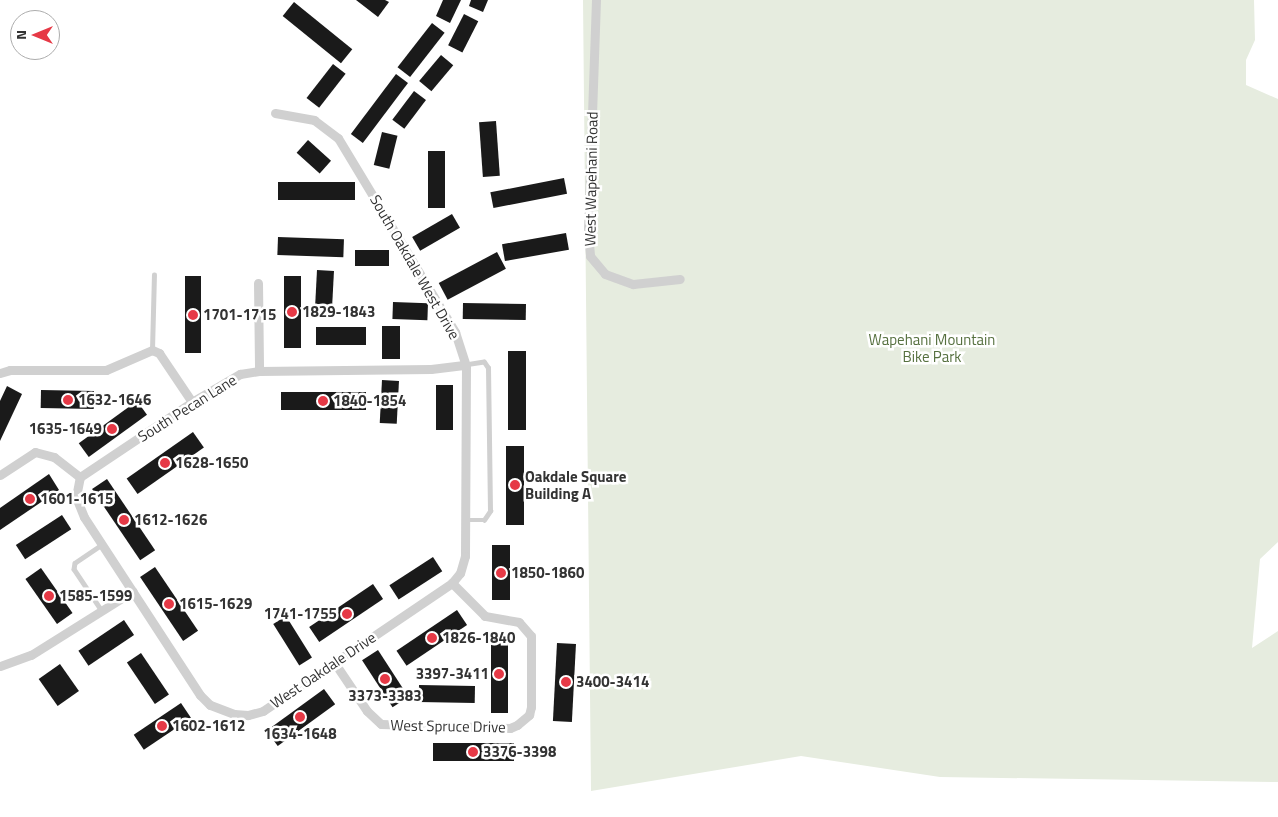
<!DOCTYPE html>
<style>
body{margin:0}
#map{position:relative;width:1278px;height:817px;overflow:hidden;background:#fff;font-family:"Titillium Web",sans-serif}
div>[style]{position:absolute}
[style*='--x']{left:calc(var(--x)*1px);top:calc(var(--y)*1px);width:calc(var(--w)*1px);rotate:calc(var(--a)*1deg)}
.green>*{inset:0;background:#e6ecdf}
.building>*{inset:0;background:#1a1a1a;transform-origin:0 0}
.service>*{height:4.5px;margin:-2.25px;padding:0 2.25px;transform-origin:2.25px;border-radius:2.25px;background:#d0d0d0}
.minor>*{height:9px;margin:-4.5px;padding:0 4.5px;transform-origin:4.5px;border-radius:4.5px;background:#d0d0d0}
.dots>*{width:14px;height:14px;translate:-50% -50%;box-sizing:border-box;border:2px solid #fff;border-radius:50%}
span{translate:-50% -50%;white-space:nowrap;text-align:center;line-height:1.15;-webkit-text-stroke:5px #fff;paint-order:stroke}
.street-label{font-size:15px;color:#333}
.poi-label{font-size:15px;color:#333;font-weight:700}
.left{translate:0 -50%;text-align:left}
.right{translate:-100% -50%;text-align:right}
.park-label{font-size:15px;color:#56703f}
.north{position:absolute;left:10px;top:10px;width:50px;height:50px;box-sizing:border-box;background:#fff;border:1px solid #adadad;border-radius:50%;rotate:270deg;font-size:14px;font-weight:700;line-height:20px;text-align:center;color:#333}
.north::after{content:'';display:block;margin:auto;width:18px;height:22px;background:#e63946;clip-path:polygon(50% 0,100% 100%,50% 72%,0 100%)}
</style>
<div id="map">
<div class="green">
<i style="clip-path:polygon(583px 0,1254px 0,1255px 40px,1246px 60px,1246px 85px,1278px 99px,1278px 542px,1260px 559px,1252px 648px,1278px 631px,1278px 782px,940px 777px,801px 756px,591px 791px)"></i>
</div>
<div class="building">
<i style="clip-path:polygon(356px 0,385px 0,389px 2px,378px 17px)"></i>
<i style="clip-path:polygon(443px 0,461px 0,450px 23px,436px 16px)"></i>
<i style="clip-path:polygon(471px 0,488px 0,483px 12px,469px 6px)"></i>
<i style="left:294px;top:2px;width:75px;height:18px;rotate:39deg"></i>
<i style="left:464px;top:14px;width:16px;height:35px;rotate:27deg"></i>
<i style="left:432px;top:23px;width:16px;height:56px;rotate:38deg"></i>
<i style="left:441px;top:55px;width:16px;height:34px;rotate:40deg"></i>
<i style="left:333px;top:64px;width:16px;height:43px;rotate:38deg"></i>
<i style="left:396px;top:74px;width:15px;height:75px;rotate:37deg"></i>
<i style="left:414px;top:91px;width:15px;height:36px;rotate:37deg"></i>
<i style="left:496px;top:121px;width:55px;height:17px;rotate:86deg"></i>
<i style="left:382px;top:132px;width:16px;height:34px;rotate:14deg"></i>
<i style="left:308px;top:140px;width:31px;height:17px;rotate:42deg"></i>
<i style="left:428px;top:151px;width:17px;height:57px"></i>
<i style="left:564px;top:178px;width:16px;height:75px;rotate:79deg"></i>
<i style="left:278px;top:182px;width:77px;height:18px"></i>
<i style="left:452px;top:214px;width:16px;height:46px;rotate:60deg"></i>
<i style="left:566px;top:233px;width:17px;height:65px;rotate:80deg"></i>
<i style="left:278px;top:237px;width:66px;height:18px;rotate:2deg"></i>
<i style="left:355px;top:250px;width:34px;height:16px"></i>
<i style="left:497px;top:252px;width:19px;height:66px;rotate:62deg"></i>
<i style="left:317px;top:270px;width:17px;height:34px;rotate:3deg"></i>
<i style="left:185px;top:276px;width:16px;height:77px"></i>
<i style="left:284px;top:276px;width:17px;height:72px"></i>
<i style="left:393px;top:302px;width:35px;height:17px;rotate:2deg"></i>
<i style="left:463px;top:303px;width:63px;height:16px;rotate:1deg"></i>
<i style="left:382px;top:326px;width:18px;height:33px"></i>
<i style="left:366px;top:327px;width:18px;height:50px;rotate:90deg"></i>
<i style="left:508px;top:351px;width:18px;height:79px"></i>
<i style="left:382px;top:380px;width:17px;height:43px;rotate:3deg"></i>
<i style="left:436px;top:385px;width:17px;height:45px"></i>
<i style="clip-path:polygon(7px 386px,22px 394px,0 441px,0 401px)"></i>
<i style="left:41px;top:390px;width:53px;height:18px;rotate:1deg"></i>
<i style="left:366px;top:392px;width:18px;height:85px;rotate:90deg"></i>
<i style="left:137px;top:401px;width:17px;height:72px;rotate:54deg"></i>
<i style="left:193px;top:432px;width:19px;height:81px;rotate:55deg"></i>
<i style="left:506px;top:446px;width:18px;height:79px"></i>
<i style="clip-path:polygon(49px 474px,59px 490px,0 530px,0 508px)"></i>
<i style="left:107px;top:479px;width:86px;height:18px;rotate:56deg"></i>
<i style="left:62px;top:515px;width:17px;height:55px;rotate:57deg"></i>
<i style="left:492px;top:545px;width:18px;height:55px"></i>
<i style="left:433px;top:557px;width:17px;height:52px;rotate:57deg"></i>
<i style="left:155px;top:567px;width:77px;height:18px;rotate:56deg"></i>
<i style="left:41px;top:568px;width:55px;height:19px;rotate:55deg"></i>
<i style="left:373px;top:584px;width:18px;height:77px;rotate:56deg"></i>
<i style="left:457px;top:610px;width:18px;height:73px;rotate:56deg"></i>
<i style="left:286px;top:616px;width:49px;height:15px;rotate:58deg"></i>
<i style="left:124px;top:620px;width:18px;height:55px;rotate:56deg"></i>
<i style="left:491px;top:636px;width:17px;height:77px"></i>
<i style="left:557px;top:643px;width:19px;height:78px;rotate:3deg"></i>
<i style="left:378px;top:650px;width:56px;height:19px;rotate:57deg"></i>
<i style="left:141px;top:653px;width:50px;height:17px;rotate:56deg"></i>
<i style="left:60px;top:664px;width:33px;height:26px;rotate:55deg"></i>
<i style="left:419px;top:685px;width:56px;height:17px;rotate:1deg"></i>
<i style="left:324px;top:689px;width:19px;height:71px;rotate:54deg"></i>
<i style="left:181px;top:703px;width:18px;height:57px;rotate:56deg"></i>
<i style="left:433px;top:743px;width:81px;height:18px"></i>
</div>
<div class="service">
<i style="--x:152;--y:350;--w:75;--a:-88.5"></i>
<i style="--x:466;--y:520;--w:18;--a:0"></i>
<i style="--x:484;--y:520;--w:11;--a:-56"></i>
<i style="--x:490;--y:511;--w:143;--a:-90.8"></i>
<i style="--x:488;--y:368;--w:7;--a:-124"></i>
<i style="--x:484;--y:362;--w:18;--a:171"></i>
<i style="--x:102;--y:545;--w:32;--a:146"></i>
<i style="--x:75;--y:563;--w:6;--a:99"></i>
<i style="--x:74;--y:569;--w:50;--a:56.3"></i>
</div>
<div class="minor">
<i style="--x:596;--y:0;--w:232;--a:92"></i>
<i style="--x:588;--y:232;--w:24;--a:85"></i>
<i style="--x:590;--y:256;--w:23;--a:50"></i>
<i style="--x:605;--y:274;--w:30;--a:20"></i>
<i style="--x:633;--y:284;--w:47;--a:-6.1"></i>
<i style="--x:275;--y:113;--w:40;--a:10"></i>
<i style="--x:314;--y:120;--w:30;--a:37"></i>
<i style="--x:338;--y:138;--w:227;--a:58.9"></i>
<i style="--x:455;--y:332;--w:35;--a:72"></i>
<i style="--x:466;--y:365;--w:191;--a:90.3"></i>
<i style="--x:465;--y:556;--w:18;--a:106"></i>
<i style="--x:460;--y:573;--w:13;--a:129"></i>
<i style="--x:452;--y:583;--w:228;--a:145.9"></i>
<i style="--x:263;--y:711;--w:16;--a:165"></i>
<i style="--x:248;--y:715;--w:14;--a:-176"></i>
<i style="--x:234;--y:714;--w:26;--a:-159"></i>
<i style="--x:210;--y:705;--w:14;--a:-135"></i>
<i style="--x:200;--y:695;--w:212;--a:-123.1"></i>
<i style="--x:84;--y:517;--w:22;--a:-112"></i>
<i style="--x:76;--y:497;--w:20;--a:-79"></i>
<i style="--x:80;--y:477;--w:135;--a:-33.8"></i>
<i style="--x:192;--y:402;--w:56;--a:-30.3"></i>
<i style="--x:240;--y:374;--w:19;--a:-9"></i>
<i style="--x:259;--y:371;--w:172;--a:-0.7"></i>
<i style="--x:431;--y:369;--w:35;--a:-7"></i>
<i style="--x:258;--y:283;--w:88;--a:89.3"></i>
<i style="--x:0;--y:373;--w:10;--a:-17"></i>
<i style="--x:10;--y:370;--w:96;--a:0"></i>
<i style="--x:106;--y:370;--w:50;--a:-23.5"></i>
<i style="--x:152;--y:350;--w:8;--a:23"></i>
<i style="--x:159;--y:353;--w:59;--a:56"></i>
<i style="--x:0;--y:475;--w:42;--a:-33.3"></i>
<i style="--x:35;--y:452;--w:20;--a:15"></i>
<i style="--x:54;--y:457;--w:33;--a:38"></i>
<i style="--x:334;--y:662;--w:59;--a:56"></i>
<i style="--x:367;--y:711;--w:19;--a:43"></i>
<i style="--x:381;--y:724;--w:129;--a:1.8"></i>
<i style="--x:510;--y:728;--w:8;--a:-23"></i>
<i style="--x:517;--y:725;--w:16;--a:-40"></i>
<i style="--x:529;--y:715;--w:8;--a:-76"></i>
<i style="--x:531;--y:707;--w:71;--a:-90"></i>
<i style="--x:531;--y:636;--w:18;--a:-131"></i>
<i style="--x:519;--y:622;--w:35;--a:-170"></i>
<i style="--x:485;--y:616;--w:47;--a:-135"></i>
<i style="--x:0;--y:666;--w:33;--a:-20"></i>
<i style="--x:31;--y:655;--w:120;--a:-32.1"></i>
</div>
<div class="dots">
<i style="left:292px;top:312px;background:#e63946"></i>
<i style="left:193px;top:315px;background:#e63946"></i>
<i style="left:68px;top:400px;background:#e63946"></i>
<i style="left:323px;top:401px;background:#e63946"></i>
<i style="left:112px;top:429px;background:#e63946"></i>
<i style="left:165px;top:463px;background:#e63946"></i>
<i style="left:515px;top:485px;background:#e63946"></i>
<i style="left:30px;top:499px;background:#e63946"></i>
<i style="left:124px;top:520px;background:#e63946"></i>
<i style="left:501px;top:573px;background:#e63946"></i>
<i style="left:49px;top:596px;background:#e63946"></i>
<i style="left:169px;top:604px;background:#e63946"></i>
<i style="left:347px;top:614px;background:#e63946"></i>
<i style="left:432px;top:638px;background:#e63946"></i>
<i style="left:499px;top:674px;background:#e63946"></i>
<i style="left:385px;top:679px;background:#e63946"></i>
<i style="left:566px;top:682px;background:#e63946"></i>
<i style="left:300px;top:717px;background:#e63946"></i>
<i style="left:162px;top:726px;background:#e63946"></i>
<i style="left:473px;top:752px;background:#e63946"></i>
</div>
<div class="street-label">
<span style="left:591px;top:179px;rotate:-89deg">West Wapehani Road</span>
<span style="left:415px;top:267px;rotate:60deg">South Oakdale West Drive</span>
<span style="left:187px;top:408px;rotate:-32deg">South Pecan Lane</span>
<span style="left:323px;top:670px;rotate:-34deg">West Oakdale Drive</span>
<span style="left:448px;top:726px;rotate:1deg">West Spruce Drive</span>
</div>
<div class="poi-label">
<span class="left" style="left:302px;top:312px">1829-1843</span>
<span class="left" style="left:203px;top:315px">1701-1715</span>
<span class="left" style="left:78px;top:400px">1632-1646</span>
<span class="left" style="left:333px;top:401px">1840-1854</span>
<span class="right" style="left:102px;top:429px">1635-1649</span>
<span class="left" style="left:175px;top:463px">1628-1650</span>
<span class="left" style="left:525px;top:485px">Oakdale Square<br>Building A</span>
<span class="left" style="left:40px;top:499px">1601-1615</span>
<span class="left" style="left:134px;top:520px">1612-1626</span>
<span class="left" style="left:511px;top:573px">1850-1860</span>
<span class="left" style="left:59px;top:596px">1585-1599</span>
<span class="left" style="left:179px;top:604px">1615-1629</span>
<span class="right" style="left:337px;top:614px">1741-1755</span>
<span class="left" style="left:442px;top:638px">1826-1840</span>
<span class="right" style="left:489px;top:674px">3397-3411</span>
<span class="left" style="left:576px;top:682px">3400-3414</span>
<span style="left:385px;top:696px">3373-3383</span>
<span class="left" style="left:172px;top:726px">1602-1612</span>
<span style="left:300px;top:734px">1634-1648</span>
<span class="left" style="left:483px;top:752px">3376-3398</span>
</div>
<div class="park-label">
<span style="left:932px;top:348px">Wapehani Mountain<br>Bike Park</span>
</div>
<div class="north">N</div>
</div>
